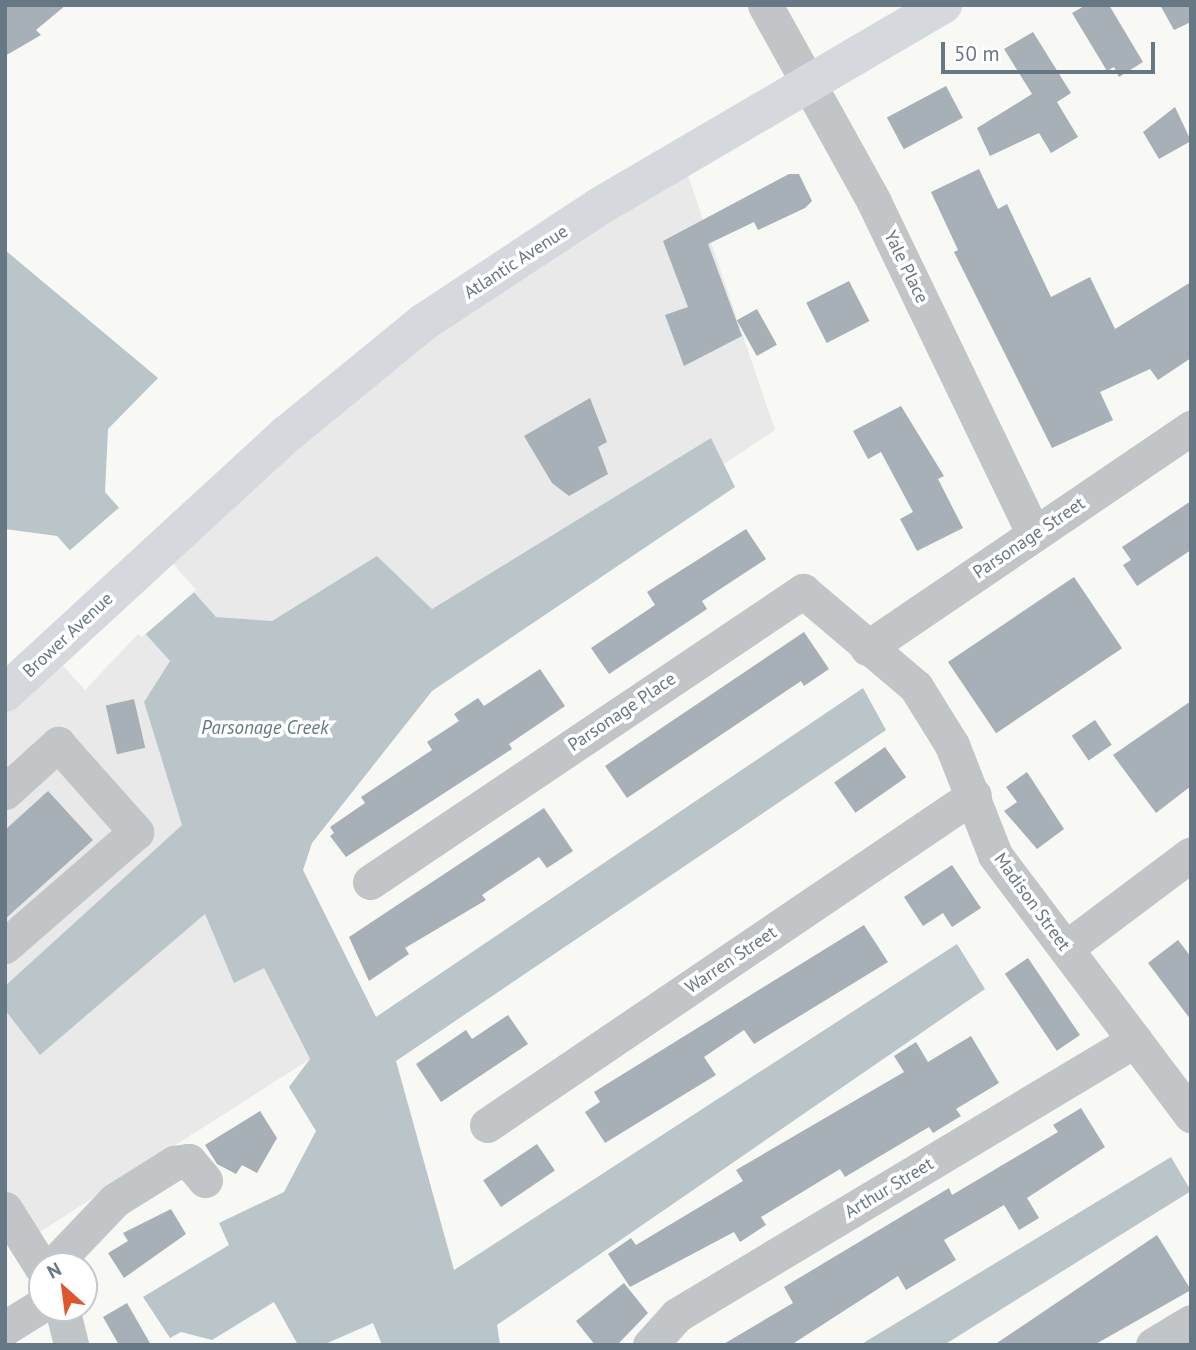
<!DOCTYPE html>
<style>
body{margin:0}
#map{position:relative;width:1196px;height:1350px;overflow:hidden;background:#f8f8f5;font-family:"PT Sans",sans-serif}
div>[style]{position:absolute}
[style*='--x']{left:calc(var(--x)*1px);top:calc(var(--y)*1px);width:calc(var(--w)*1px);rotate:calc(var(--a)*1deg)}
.built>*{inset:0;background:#e8e9e8}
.water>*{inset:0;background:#bac5c9}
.pier>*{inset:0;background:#f8f8f5;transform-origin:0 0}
.building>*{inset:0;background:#a7b0b6;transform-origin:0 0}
.minor>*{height:35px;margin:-17.5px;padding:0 17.5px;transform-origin:17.5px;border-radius:17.5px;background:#c1c5c8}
.major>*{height:38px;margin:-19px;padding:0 19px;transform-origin:19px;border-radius:19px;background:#d5d9dd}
span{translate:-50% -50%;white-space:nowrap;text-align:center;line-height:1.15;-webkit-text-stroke:7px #fff;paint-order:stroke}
.street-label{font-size:18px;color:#677885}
.water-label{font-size:19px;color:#637981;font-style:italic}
.frame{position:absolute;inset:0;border:7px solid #677885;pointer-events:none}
.north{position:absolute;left:28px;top:1252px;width:70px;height:70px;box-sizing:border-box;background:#fff;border:2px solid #c2c9ce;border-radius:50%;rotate:332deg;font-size:19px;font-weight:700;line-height:28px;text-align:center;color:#677885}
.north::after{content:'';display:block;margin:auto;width:24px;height:32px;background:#df562d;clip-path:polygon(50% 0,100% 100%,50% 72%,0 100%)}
.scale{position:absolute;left:941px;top:42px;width:214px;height:32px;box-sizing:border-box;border:4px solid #677885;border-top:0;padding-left:9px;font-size:21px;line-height:24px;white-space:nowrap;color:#677885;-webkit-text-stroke:5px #fff;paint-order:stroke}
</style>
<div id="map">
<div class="built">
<i style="clip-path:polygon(682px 158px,775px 430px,724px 464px,711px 439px,432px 609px,377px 556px,272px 621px,216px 617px,152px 550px,397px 329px)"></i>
<i style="clip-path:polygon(142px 630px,170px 661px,144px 702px,182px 825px,5px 986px,5px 683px,46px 647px,85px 690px)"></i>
<i style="clip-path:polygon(205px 914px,234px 982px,264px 968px,310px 1059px,32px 1237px,5px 1194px,5px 1010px,41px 1054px)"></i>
</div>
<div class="water">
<i style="clip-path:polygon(5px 250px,158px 378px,108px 429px,105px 492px,216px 617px,272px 621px,377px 556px,432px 609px,711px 438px,735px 487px,432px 691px,312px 843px,303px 870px,376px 1017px,863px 688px,886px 730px,396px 1061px,454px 1270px,957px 944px,985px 989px,497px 1325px,500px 1345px,382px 1345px,373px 1323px,323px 1345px,298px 1345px,274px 1302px,212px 1340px,181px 1332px,170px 1338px,143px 1297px,229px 1245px,219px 1223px,284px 1192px,316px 1131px,289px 1087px,310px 1059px,264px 968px,234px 983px,205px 914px,40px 1055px,5px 1010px,5px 986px,182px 825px,144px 702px,170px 661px,57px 536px,5px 529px)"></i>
<i style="clip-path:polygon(1171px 1157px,1191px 1191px,944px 1345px,860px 1345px)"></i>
</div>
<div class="pier">
<i style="left:122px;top:505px;width:113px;height:72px;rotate:49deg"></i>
</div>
<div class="building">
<i style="clip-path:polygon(5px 5px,66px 5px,36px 30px,41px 35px,5px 56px)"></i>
<i style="clip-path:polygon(1086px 5px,1109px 5px,1143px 62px,1119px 77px,1114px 67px,1107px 71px,1072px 13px)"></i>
<i style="clip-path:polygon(1160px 5px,1191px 5px,1191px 22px,1174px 30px)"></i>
<i style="clip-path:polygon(1033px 32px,1071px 93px,1057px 102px,1078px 137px,1051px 153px,1039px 133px,990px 156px,977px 128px,1032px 94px,1004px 49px)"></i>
<i style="left:946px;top:86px;width:36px;height:67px;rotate:62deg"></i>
<i style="clip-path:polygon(1175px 107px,1191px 141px,1159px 159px,1143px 132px)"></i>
<i style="clip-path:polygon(979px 169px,998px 209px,1007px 204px,1051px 297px,1090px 277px,1115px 329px,1191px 282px,1191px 358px,1158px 380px,1150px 369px,1100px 392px,1113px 420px,1052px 448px,954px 252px,958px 250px,931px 192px)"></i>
<i style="clip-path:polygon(789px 174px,799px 174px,812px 201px,805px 208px,758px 230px,754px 222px,708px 244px,742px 336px,684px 366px,665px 315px,688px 307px,663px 241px)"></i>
<i style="left:849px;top:281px;width:45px;height:48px;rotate:63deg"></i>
<i style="left:757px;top:309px;width:41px;height:23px;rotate:61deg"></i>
<i style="clip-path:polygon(590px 398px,607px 442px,598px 447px,608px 474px,569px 496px,552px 483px,524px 436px)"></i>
<i style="clip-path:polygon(901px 406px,944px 476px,938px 479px,963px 528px,917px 551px,900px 519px,913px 512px,881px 452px,868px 459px,853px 431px)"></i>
<i style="clip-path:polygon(1191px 501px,1191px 550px,1137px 586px,1123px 565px,1131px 560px,1122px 547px)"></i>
<i style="clip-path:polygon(746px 529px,766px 559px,702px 601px,707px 609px,609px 674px,591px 648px,655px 605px,647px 592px)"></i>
<i style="left:1074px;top:577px;width:86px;height:152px;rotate:56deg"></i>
<i style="clip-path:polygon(804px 632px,829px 669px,804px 686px,801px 681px,627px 798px,605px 766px)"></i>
<i style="clip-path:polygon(540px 669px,565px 706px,509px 744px,512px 749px,346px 857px,330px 836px,334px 833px,330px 827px,365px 803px,361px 797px,432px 750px,427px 742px,459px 721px,454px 714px,478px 698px,484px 706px)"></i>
<i style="left:134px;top:699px;width:50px;height:29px;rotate:77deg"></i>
<i style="clip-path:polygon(1191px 701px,1191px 786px,1156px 813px,1113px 755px)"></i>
<i style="left:1095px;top:720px;width:30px;height:28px;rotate:56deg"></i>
<i style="left:885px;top:747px;width:37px;height:62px;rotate:55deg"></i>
<i style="clip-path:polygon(1027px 772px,1064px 829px,1037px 849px,1004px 811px,1017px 802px,1006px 787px)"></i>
<i style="clip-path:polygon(48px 791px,93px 840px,5px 919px,5px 830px)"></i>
<i style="clip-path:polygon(544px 808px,573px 851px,547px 868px,539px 857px,482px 895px,486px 900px,405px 948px,409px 954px,369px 981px,349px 937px)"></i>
<i style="clip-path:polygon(952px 865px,981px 908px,952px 927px,943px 913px,923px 926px,904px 897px)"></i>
<i style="clip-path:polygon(864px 925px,888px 962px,754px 1044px,744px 1030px,704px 1057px,716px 1075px,605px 1143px,585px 1112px,600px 1102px,594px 1092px)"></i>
<i style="clip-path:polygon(1178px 940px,1191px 957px,1191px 1020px,1148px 963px)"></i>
<i style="left:1028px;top:958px;width:93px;height:28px;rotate:56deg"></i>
<i style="clip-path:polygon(508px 1015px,528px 1044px,441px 1102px,416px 1064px,466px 1030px,472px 1039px)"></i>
<i style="clip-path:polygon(971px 1036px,999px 1083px,956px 1109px,961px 1116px,933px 1133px,929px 1127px,845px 1177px,840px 1169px,761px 1217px,766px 1225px,740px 1242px,734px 1232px,630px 1287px,608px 1254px,631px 1238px,636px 1245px,743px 1181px,736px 1170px,904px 1072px,894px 1056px,916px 1042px,928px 1062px)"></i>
<i style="clip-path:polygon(1081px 1108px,1105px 1147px,1027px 1198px,1039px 1218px,1019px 1230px,1004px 1205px,944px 1240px,956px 1260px,906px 1290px,898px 1276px,791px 1345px,722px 1345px,793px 1303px,784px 1287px,949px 1188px,952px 1195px,1058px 1132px,1053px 1125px)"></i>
<i style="clip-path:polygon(260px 1111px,277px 1138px,257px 1173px,242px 1165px,236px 1174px,217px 1164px,205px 1145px)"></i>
<i style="left:537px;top:1144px;width:32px;height:65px;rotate:56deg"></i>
<i style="clip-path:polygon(171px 1209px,186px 1234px,124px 1278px,108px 1253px,128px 1241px,123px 1233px)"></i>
<i style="clip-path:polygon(1157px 1235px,1191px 1290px,1094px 1345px,994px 1345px)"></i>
<i style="clip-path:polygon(624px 1283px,648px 1313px,617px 1345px,595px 1345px,576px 1321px)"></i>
<i style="clip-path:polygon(127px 1303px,151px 1345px,119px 1345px,103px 1317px)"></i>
</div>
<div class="minor">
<i style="--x:765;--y:5;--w:225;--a:61"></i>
<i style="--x:874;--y:202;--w:369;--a:64.3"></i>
<i style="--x:867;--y:648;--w:392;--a:-34.2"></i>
<i style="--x:5;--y:792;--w:72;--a:-42.2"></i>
<i style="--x:58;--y:744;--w:118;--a:48.4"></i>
<i style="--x:136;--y:832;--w:174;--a:139"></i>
<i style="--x:370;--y:882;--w:522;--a:-33.9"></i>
<i style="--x:803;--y:591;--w:148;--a:40.3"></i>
<i style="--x:916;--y:687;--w:68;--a:58.2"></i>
<i style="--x:952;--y:745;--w:118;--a:68.6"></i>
<i style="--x:995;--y:855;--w:326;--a:53"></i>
<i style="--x:1066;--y:948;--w:156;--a:-36.9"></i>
<i style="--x:487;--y:1125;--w:588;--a:-34.12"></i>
<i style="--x:5;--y:1209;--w:70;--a:57.9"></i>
<i style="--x:52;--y:1266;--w:91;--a:-46.3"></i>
<i style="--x:115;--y:1200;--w:70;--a:-32.1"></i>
<i style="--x:174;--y:1163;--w:15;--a:-8"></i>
<i style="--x:189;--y:1161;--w:25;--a:50"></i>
<i style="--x:62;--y:1308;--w:38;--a:76"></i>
<i style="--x:5;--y:1328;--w:44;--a:-31.9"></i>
<i style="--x:650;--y:1345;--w:40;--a:-48"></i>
<i style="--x:677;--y:1315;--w:534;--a:-30.98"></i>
<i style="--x:1153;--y:1345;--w:44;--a:-31.2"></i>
</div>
<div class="major">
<i style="--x:5;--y:693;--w:383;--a:-42.6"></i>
<i style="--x:287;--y:434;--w:177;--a:-39.3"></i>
<i style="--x:424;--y:322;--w:211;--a:-33.4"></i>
<i style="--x:600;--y:206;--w:398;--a:-30.4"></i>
</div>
<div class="street-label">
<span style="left:516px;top:262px;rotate:-33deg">Atlantic Avenue</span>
<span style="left:906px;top:267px;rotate:64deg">Yale Place</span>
<span style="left:1029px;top:538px;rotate:-34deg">Parsonage Street</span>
<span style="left:68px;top:635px;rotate:-43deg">Brower Avenue</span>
<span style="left:622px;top:712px;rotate:-34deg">Parsonage Place</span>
<span style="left:1032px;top:902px;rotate:54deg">Madison Street</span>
<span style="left:731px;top:960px;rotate:-34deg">Warren Street</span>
<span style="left:889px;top:1188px;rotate:-31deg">Arthur Street</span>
</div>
<div class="water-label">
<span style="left:265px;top:728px">Parsonage Creek</span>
</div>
<div class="frame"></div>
<div class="north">N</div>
<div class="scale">50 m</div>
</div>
